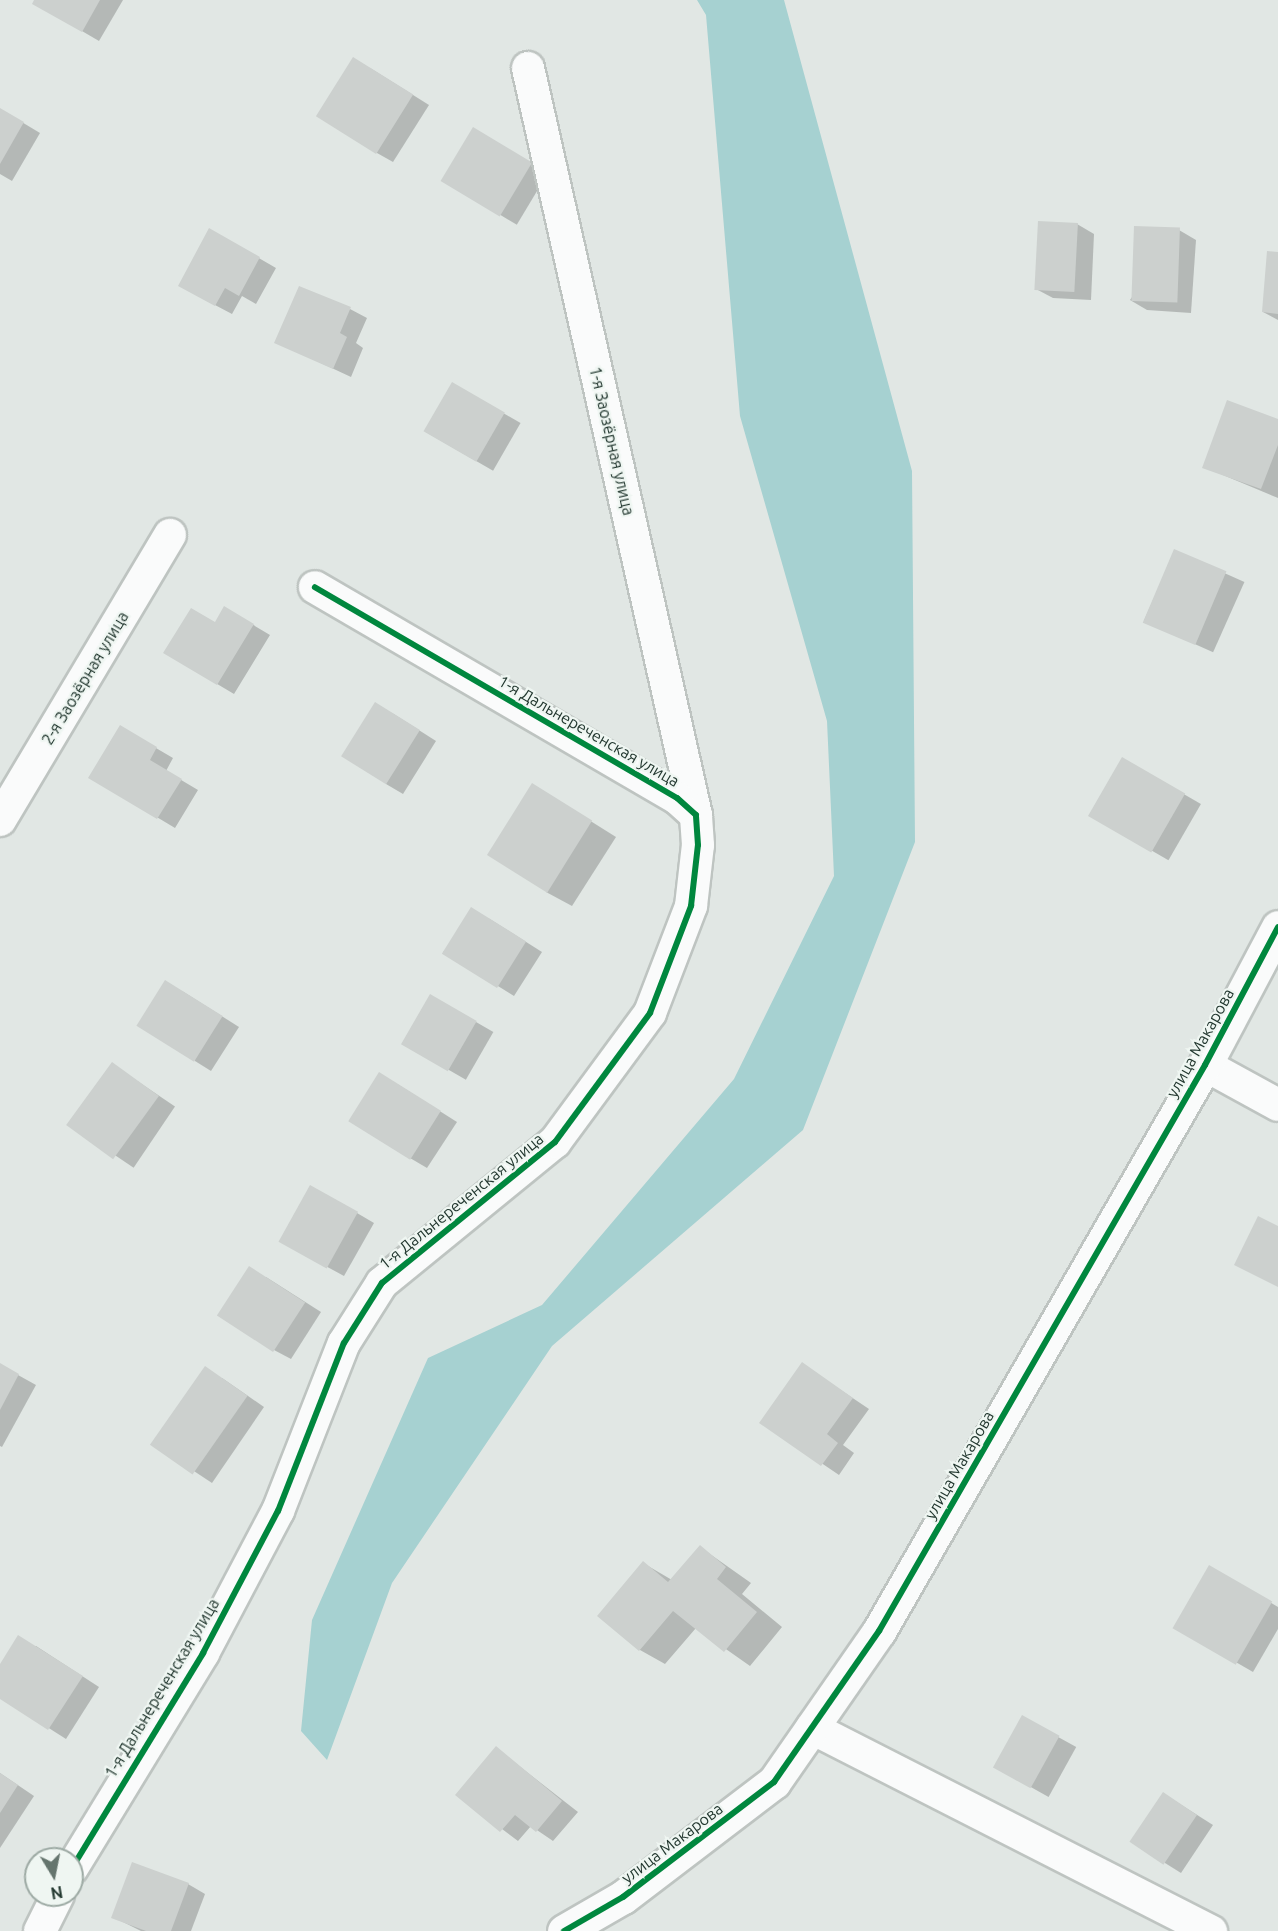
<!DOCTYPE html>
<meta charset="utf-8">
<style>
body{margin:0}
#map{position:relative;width:1278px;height:1931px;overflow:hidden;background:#e1e7e4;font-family:Ubuntu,sans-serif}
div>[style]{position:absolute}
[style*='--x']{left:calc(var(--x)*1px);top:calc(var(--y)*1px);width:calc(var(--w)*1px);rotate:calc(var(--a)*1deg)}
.water>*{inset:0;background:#a6d1d1}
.shadow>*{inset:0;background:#0003;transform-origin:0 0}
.building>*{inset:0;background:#ccd0ce;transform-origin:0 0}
.roads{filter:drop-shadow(2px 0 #bec4c1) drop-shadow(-2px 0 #bec4c1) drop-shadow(0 2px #bec4c1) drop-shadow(0 -2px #bec4c1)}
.street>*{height:32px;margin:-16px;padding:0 16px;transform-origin:16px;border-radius:16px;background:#fafbfb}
.secondary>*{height:33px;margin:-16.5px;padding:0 16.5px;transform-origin:16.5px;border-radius:16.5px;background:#fafbfb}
.cycleway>*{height:6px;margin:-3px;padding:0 3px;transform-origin:3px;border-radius:3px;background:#00873e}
span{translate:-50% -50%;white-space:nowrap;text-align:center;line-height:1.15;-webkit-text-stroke:4.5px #eff6f2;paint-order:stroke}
.street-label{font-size:16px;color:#22372f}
.north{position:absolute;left:24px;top:1847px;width:60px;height:60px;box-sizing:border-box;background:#eff6f2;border:2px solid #9daaa4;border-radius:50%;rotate:170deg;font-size:16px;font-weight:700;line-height:24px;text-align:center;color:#22372f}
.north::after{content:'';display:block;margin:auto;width:21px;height:27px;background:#65756e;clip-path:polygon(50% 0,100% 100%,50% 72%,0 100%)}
</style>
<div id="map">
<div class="water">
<i style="clip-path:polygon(697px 0,784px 0,912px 471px,915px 842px,803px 1130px,552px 1346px,392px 1583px,327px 1760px,301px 1731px,312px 1620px,428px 1358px,542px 1305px,734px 1079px,834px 876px,827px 721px,740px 416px,706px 15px)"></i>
</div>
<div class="shadow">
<i style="clip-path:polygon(36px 0,123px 0,99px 41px,34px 3px)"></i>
<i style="clip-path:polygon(370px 68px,429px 105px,393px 162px,377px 153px)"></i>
<i style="clip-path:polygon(0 109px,40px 133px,12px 181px,0 174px)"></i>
<i style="left:474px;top:129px;width:86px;height:60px;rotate:31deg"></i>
<i style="clip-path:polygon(1077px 224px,1094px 234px,1091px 300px,1053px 298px,1036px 289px)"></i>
<i style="clip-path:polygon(210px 230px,276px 268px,256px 304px,242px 296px,232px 314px,196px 295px)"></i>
<i style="clip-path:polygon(1179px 230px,1196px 240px,1191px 313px,1147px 310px,1130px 300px)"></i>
<i style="clip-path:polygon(1278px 253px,1278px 320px,1263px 312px)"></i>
<i style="clip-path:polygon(350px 309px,367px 318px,356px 343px,363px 348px,351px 377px,276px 342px)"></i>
<i style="left:453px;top:384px;width:78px;height:55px;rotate:30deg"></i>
<i style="clip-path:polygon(1278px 420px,1278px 498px,1204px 467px)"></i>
<i style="left:1175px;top:551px;width:76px;height:77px;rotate:24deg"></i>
<i style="clip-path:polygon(225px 608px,270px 635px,234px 694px,165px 653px,216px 624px)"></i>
<i style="clip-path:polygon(392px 713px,436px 741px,403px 794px,386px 784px)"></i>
<i style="clip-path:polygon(120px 727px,173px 758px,166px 771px,198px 790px,175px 828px,90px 777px)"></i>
<i style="left:1123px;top:759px;width:90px;height:65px;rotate:30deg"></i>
<i style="clip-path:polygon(557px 800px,616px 837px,572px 906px,546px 892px)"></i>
<i style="clip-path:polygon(488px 918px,542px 952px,514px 996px,443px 952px)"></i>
<i style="clip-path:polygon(182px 991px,239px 1027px,211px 1071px,195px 1061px)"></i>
<i style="left:431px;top:996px;width:72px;height:55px;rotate:30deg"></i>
<i style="left:112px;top:1064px;width:76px;height:74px;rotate:34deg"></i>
<i style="clip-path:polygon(397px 1084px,457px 1122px,427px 1168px,410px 1158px)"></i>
<i style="clip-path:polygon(357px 1213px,374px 1223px,344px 1276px,298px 1251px)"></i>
<i style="clip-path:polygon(266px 1277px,321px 1312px,291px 1359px,274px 1350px)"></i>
<i style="clip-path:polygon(802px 1364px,869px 1409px,843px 1445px,854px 1453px,839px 1475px,761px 1422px)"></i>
<i style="clip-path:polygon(0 1365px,36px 1385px,2px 1447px,0 1446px)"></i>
<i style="clip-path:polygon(222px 1378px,264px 1407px,212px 1483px,153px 1444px)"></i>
<i style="clip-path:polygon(700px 1547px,751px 1583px,742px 1594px,782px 1627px,750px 1666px,696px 1628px,665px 1664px,640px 1650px,599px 1616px,643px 1563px,672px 1580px)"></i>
<i style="clip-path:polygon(1210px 1567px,1278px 1607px,1278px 1629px,1253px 1672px,1175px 1627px)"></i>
<i style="clip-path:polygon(36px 1646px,99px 1687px,66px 1739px,0 1697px,0 1666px)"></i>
<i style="left:1022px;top:1717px;width:62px;height:57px;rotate:29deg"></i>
<i style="clip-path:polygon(496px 1748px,578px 1812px,553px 1841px,531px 1826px,518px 1841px,457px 1795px)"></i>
<i style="clip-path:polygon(0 1773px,34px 1796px,0 1848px)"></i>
<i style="clip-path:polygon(1164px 1794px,1213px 1825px,1181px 1873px,1165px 1863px)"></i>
<i style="clip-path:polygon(188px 1884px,205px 1894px,191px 1931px,141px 1931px,113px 1917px)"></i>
</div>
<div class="building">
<i style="clip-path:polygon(34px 0,100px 0,82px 32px,32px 4px)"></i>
<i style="left:353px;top:57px;width:71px;height:70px;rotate:32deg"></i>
<i style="clip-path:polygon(0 108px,24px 122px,0 164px)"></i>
<i style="left:473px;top:127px;width:69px;height:63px;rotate:31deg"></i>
<i style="left:1038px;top:221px;width:40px;height:69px;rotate:3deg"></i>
<i style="left:1134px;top:226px;width:46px;height:75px;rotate:2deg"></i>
<i style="clip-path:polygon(209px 228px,260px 257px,239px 296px,225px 288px,215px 306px,178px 286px)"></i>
<i style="clip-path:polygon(1267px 251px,1278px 252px,1278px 314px,1262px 312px)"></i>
<i style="clip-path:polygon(299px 286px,351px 307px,340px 333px,347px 337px,333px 369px,274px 343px)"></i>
<i style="left:452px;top:382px;width:61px;height:57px;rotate:30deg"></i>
<i style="clip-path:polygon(1227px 400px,1278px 419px,1278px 445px,1261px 489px,1202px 468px)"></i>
<i style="left:1174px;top:549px;width:57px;height:80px;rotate:23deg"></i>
<i style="clip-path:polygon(224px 606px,254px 624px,217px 685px,163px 653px,191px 608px,215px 622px)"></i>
<i style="left:375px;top:702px;width:53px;height:64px;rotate:32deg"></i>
<i style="clip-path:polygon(120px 725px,157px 747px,150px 760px,182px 779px,157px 819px,88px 778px)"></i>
<i style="left:1122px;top:757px;width:73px;height:68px;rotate:30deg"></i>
<i style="left:532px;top:783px;width:71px;height:85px;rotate:32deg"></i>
<i style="left:471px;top:907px;width:65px;height:55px;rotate:32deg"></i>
<i style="left:165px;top:980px;width:68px;height:54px;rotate:32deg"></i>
<i style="left:430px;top:994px;width:54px;height:58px;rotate:30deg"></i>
<i style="left:112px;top:1062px;width:58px;height:78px;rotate:36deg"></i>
<i style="left:379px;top:1072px;width:73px;height:58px;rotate:32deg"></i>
<i style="left:310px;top:1185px;width:55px;height:65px;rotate:29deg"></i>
<i style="clip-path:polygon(1258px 1216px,1278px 1226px,1278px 1287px,1234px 1265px)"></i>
<i style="left:249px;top:1266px;width:67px;height:59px;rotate:33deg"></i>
<i style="clip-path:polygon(802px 1362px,853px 1398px,827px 1434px,838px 1443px,821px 1466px,759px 1423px)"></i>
<i style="clip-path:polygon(0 1363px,19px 1374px,0 1410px)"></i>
<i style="left:205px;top:1366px;width:52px;height:96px;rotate:35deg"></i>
<i style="clip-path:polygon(700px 1545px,726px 1567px,717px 1579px,757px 1612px,724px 1652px,673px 1611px,639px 1651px,597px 1616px,643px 1561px,668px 1582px)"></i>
<i style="left:1209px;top:1565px;width:73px;height:73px;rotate:30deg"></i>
<i style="clip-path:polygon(18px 1635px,83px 1676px,48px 1730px,0 1699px,0 1664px)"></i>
<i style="left:1022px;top:1715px;width:43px;height:60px;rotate:29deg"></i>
<i style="clip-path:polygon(496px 1746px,562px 1801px,536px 1832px,515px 1815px,500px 1832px,455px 1795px)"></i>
<i style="clip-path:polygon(0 1773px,18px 1785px,0 1813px)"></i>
<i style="left:1163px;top:1792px;width:41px;height:60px;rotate:34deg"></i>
<i style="clip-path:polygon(132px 1862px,189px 1883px,171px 1931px,146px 1931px,111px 1918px)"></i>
</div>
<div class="roads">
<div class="street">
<i style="--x:528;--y:68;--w:766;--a:77.33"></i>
<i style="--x:0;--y:820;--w:332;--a:-59.2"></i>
<i style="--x:1205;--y:1065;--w:83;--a:28.7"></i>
<i style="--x:812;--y:1728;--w:448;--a:27"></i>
<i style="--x:72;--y:1868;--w:252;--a:-58.6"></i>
<i style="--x:203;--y:1653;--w:161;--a:-62.2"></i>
<i style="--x:278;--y:1511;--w:180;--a:-68.6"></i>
<i style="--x:344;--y:1343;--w:71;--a:-57.7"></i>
<i style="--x:382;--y:1283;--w:223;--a:-39.2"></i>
<i style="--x:555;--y:1142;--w:160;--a:-53.6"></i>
<i style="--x:650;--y:1013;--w:115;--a:-69"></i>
<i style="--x:691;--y:906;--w:61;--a:-83.5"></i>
<i style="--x:698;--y:845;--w:30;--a:-94"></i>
<i style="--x:696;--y:815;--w:25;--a:-138"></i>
<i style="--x:677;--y:798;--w:419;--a:-149.8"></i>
<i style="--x:40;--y:1931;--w:40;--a:-63.4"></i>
</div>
<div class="secondary">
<i style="--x:564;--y:1931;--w:68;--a:-30"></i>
<i style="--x:623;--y:1897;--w:190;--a:-37.3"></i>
<i style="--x:774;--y:1782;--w:184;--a:-55.2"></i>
<i style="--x:879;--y:1631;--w:653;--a:-60.06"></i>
<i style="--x:1205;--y:1065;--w:156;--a:-62.1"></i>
</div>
</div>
<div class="cycleway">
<i style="--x:72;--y:1868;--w:252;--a:-58.6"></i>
<i style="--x:203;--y:1653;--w:161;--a:-62.2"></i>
<i style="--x:278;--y:1511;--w:180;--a:-68.6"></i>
<i style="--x:344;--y:1343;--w:71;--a:-57.7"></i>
<i style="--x:382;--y:1283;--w:223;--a:-39.2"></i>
<i style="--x:555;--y:1142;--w:160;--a:-53.6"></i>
<i style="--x:650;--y:1013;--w:115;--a:-69"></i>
<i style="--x:691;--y:906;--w:61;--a:-83.5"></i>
<i style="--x:698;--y:845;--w:30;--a:-94"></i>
<i style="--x:696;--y:815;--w:25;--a:-138"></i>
<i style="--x:677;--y:798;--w:419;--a:-149.8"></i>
<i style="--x:564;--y:1931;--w:68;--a:-30"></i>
<i style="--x:623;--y:1897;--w:190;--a:-37.3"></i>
<i style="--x:774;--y:1782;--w:184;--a:-55.2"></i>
<i style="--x:879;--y:1631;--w:653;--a:-60.06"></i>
<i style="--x:1205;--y:1065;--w:156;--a:-62.1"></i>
</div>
<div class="street-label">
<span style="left:612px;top:441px;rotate:77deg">1-я Заозёрная улица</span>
<span style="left:85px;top:678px;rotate:-59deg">2-я Заозёрная улица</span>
<span style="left:589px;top:731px;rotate:30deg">1-я Дальнереченская улица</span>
<span style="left:1200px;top:1043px;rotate:-61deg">улица Макарова</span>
<span style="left:461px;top:1201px;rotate:-39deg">1-я Дальнереченская улица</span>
<span style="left:959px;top:1465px;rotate:-60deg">улица Макарова</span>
<span style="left:162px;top:1688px;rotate:-59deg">1-я Дальнереченская улица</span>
<span style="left:672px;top:1843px;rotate:-37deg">улица Макарова</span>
</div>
<div class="north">N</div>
</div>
